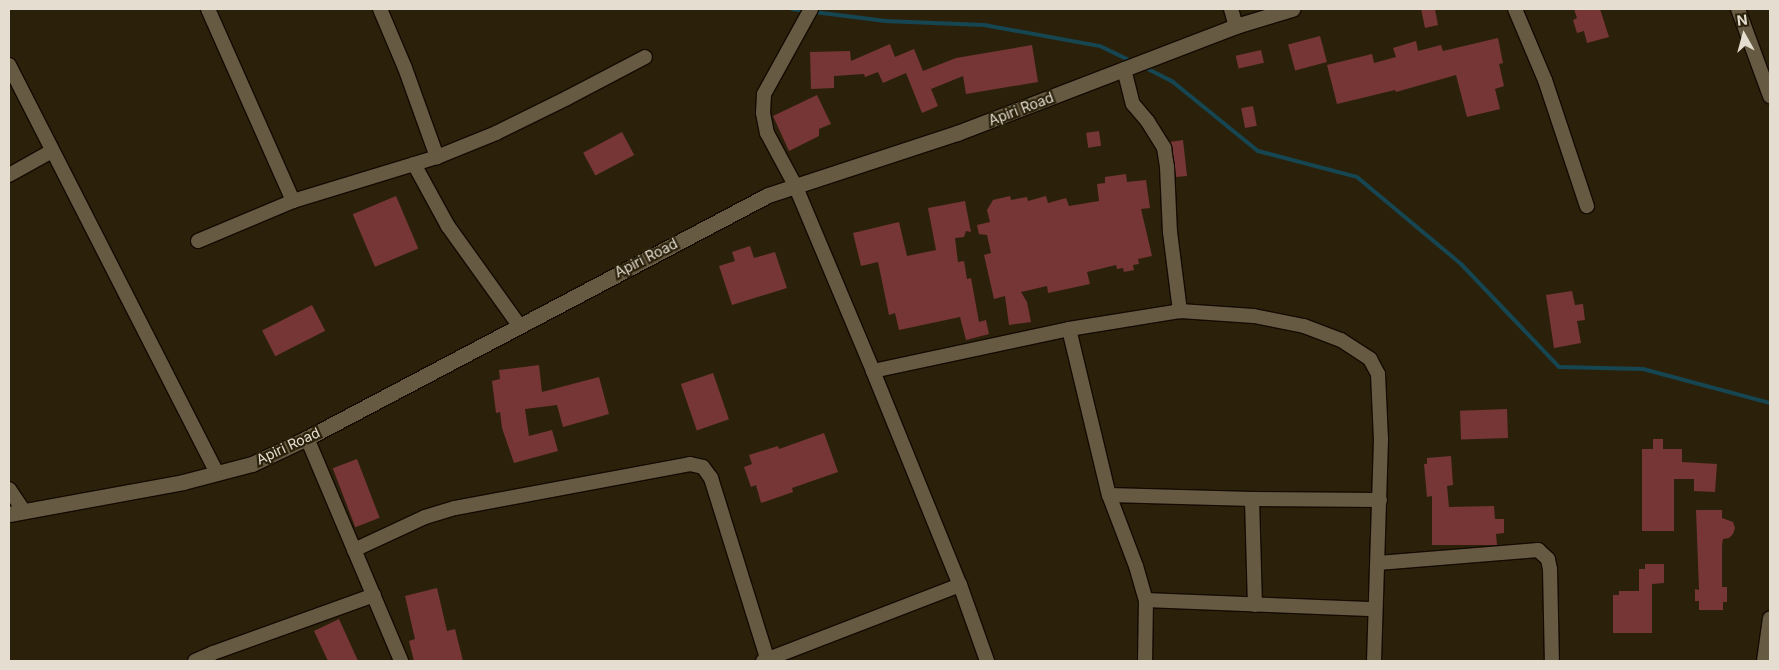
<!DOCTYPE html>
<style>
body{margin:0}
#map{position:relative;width:1779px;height:670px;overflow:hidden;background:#2b210b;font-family:Inter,sans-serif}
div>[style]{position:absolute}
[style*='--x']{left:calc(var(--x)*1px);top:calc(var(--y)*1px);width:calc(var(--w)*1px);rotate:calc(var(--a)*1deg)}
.stream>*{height:4px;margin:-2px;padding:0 2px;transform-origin:2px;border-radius:2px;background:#154651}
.building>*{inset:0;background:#763635;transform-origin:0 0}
.roads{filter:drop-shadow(1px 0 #140a00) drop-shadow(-1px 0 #140a00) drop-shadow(0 1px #140a00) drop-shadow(0 -1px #140a00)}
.minor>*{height:14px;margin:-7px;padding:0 7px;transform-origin:7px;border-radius:7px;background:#665a43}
.tertiary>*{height:15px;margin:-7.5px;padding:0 7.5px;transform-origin:7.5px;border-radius:7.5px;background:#665a43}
span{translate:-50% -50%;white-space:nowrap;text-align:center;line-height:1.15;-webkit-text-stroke:4.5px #2b210b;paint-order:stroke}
.street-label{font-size:14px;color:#e4ddd0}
.frame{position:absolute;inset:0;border:10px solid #e4ddd0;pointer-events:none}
.north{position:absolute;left:1719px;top:10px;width:50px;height:50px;-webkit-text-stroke:4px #2b210b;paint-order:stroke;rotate:353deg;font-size:14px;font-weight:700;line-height:20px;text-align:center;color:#e4ddd0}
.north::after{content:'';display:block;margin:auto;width:18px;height:22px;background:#e4ddd0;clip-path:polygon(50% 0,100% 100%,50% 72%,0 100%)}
</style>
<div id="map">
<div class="stream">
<i style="--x:792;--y:9;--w:15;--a:8"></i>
<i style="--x:814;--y:12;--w:72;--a:7.2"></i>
<i style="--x:885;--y:21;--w:99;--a:2.3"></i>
<i style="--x:984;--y:25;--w:118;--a:10.3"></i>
<i style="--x:1100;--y:46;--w:34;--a:26"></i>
<i style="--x:1142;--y:66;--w:35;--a:27"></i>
<i style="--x:1173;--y:82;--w:109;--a:39.1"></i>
<i style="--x:1258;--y:151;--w:102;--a:14.7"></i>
<i style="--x:1357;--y:177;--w:136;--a:39.9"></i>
<i style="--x:1461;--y:264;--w:142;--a:46.4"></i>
<i style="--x:1559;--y:367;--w:84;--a:1.4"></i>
<i style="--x:1643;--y:369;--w:131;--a:15"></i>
</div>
<div class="building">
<i style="clip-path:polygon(1421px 9px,1435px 9px,1438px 25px,1425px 28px)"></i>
<i style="clip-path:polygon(1574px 9px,1600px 9px,1609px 37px,1587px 43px,1584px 31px,1577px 33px,1573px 20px,1577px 18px)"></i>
<i style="left:1320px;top:36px;width:27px;height:33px;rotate:75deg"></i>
<i style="clip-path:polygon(1498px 38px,1503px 63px,1499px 64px,1504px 86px,1495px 89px,1500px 109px,1467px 117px,1456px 75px,1396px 92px,1395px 90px,1337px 104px,1327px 65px,1372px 54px,1374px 63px,1396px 57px,1393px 48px,1416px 41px,1418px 51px,1441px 45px,1443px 51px)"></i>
<i style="clip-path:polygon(890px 44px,895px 57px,914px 49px,923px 71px,956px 58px,1032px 45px,1038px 82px,966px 94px,963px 76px,931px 89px,938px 106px,922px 113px,906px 73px,883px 83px,878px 72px,865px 77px,864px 74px,834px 76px,834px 88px,811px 89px,810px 52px,850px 51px,851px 61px)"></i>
<i style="left:1261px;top:50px;width:13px;height:26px;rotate:77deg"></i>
<i style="clip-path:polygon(817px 95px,831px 124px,819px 129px,819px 136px,789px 151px,773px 116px)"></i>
<i style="left:1253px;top:106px;width:20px;height:12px;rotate:79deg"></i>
<i style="left:1099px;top:131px;width:15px;height:13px;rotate:82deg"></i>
<i style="left:622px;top:132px;width:26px;height:44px;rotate:62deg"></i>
<i style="clip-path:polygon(1183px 140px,1187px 176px,1176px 177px,1170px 142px)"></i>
<i style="clip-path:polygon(1126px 174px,1127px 182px,1146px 180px,1150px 208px,1141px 209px,1152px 256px,1138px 259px,1139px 264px,1133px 265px,1134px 270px,1124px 272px,1123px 268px,1117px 269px,1116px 265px,1087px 272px,1090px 284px,1048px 293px,1047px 286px,1021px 292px,1027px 302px,1031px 322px,1009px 325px,1005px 296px,994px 299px,984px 255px,991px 253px,987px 235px,979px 234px,977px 225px,990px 222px,987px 210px,993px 200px,1010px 196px,1011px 200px,1027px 197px,1028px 201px,1046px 196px,1048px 203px,1066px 198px,1069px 206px,1099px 201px,1097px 184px,1105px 183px,1105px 177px)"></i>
<i style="left:396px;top:196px;width:57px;height:47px;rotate:67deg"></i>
<i style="clip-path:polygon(965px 201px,971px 232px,966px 231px,964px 237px,955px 238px,958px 262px,964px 261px,967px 279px,971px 278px,979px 322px,986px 320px,989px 334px,966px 340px,960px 317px,899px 330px,895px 313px,889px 315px,878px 262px,861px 266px,853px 233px,899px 222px,907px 256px,936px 250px,928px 208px)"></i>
<i style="clip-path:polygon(750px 246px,754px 258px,775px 252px,787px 288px,732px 305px,719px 266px,735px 261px,732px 252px)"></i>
<i style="clip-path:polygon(1572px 291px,1575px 305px,1583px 304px,1585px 320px,1577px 321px,1581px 343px,1554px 348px,1546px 295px)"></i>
<i style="left:312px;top:305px;width:29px;height:56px;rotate:63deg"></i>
<i style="clip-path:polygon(539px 365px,542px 392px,599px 377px,609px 414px,563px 427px,557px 405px,525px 409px,529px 436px,552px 430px,558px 451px,514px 463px,502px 428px,500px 412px,496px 413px,492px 381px,500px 379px,499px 370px)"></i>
<i style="left:713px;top:373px;width:49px;height:34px;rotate:71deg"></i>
<i style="left:1507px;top:409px;width:29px;height:47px;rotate:88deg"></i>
<i style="clip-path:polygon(824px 433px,838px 472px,792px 488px,793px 492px,761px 503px,756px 485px,751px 487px,744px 467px,752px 464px,749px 455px,778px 446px,779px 449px)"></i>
<i style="clip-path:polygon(1653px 439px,1663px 439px,1663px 449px,1682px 449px,1682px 462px,1717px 464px,1715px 492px,1694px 491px,1694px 479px,1674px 479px,1674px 531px,1642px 531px,1642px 449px,1653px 449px)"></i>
<i style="clip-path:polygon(1451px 456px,1453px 485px,1447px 486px,1449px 507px,1494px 506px,1495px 519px,1504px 519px,1504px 533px,1496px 534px,1497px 545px,1432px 545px,1432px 496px,1427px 497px,1424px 464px,1427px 464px,1427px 458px)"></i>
<i style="left:357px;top:459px;width:63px;height:26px;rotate:69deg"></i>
<i style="clip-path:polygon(1696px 510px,1722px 510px,1722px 518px,1733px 522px,1735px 528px,1733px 534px,1729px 538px,1723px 539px,1722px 545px,1722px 587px,1727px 587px,1727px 602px,1723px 602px,1723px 610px,1699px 610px,1699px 601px,1695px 601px,1695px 589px,1699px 590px)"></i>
<i style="clip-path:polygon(1645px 564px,1664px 564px,1664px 583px,1652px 584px,1652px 633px,1613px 633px,1613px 595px,1619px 595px,1619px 591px,1639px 591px,1639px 569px,1645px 569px)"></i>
<i style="clip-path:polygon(437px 588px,447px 631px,455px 629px,463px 661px,414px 661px,409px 641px,415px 639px,405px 596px)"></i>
<i style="clip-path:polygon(339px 619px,358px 661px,328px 661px,314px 631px)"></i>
</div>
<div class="roads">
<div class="minor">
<i style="--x:208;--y:9;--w:210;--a:66.1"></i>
<i style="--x:380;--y:9;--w:64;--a:67"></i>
<i style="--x:405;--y:68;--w:95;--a:70.2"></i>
<i style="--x:811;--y:9;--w:97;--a:118.9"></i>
<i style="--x:764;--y:94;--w:19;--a:93"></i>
<i style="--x:763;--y:113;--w:20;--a:79"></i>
<i style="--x:767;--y:133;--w:59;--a:61.7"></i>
<i style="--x:795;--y:185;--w:202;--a:67.2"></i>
<i style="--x:873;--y:371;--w:231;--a:67.9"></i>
<i style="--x:960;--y:585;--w:81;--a:70.4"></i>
<i style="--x:1231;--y:9;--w:18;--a:74"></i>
<i style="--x:1515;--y:9;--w:77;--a:67.1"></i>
<i style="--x:1545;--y:80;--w:133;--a:71.6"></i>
<i style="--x:1738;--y:9;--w:93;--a:69.8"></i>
<i style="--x:9;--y:65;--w:457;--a:63"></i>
<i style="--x:1124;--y:69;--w:36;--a:76"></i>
<i style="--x:1133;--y:104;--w:23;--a:50"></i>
<i style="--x:1148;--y:122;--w:31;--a:58"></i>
<i style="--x:1164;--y:148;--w:19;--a:81"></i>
<i style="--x:1167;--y:167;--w:65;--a:87.4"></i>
<i style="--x:1170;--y:232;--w:80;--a:82.8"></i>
<i style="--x:414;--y:164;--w:71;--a:61.3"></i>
<i style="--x:448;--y:226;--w:122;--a:54.4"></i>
<i style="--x:9;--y:175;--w:49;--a:-29.2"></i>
<i style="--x:198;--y:241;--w:103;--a:-22.8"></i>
<i style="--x:293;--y:201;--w:151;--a:-17"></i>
<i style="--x:437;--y:157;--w:64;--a:-22.1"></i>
<i style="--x:496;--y:133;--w:79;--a:-26.2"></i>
<i style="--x:567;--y:98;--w:88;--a:-27.7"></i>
<i style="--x:1069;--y:329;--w:171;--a:76.5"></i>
<i style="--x:1109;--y:495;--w:76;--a:69.2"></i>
<i style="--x:1136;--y:566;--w:35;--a:74"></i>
<i style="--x:1146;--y:600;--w:61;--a:90.9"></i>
<i style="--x:873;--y:371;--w:200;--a:-12.1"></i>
<i style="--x:1069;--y:329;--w:112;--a:-9.2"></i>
<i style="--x:1180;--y:311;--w:74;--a:3.9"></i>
<i style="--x:1254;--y:316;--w:51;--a:11.3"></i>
<i style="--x:1304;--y:326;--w:40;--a:21"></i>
<i style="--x:1341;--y:340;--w:35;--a:33"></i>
<i style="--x:1370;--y:359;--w:17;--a:62"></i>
<i style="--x:1378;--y:374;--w:65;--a:87.4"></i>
<i style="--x:1381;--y:439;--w:222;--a:91.8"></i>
<i style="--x:307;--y:438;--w:242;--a:67.1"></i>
<i style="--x:9;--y:489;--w:25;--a:56"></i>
<i style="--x:1109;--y:495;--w:143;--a:1.6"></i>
<i style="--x:1252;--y:499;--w:128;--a:0.4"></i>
<i style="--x:1252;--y:499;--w:106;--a:88.4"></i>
<i style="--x:354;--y:550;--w:78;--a:-24.9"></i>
<i style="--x:425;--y:517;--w:31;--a:-17"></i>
<i style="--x:455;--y:508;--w:239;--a:-10.6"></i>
<i style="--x:690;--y:464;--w:13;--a:13"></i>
<i style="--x:703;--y:467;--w:14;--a:54"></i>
<i style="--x:711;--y:478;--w:192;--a:72.7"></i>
<i style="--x:1378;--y:563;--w:161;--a:-4.6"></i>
<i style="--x:1538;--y:550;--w:13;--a:42"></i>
<i style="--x:1548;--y:559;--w:10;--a:79"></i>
<i style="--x:1550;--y:569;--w:92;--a:88.8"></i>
<i style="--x:1146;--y:600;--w:228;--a:2.3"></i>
<i style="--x:195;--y:661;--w:20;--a:-24"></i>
<i style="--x:213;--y:653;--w:171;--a:-19.8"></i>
<i style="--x:763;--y:661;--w:211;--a:-21.1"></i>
<i style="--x:1764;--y:661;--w:43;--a:-82.1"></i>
</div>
<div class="tertiary">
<i style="--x:9;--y:514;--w:177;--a:-10.4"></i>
<i style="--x:183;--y:482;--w:71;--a:-14.6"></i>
<i style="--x:252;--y:464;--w:61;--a:-25.3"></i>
<i style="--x:307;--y:438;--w:521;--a:-27.79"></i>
<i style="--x:768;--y:195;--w:199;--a:-18.2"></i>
<i style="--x:957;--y:133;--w:299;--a:-21"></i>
<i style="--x:1236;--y:26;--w:59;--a:-16.9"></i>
</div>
</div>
<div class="street-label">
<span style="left:1021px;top:109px;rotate:-21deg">Apiri Road</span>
<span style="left:646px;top:258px;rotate:-27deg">Apiri Road</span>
<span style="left:288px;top:446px;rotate:-25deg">Apiri Road</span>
</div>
<div class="frame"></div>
<div class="north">N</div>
</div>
